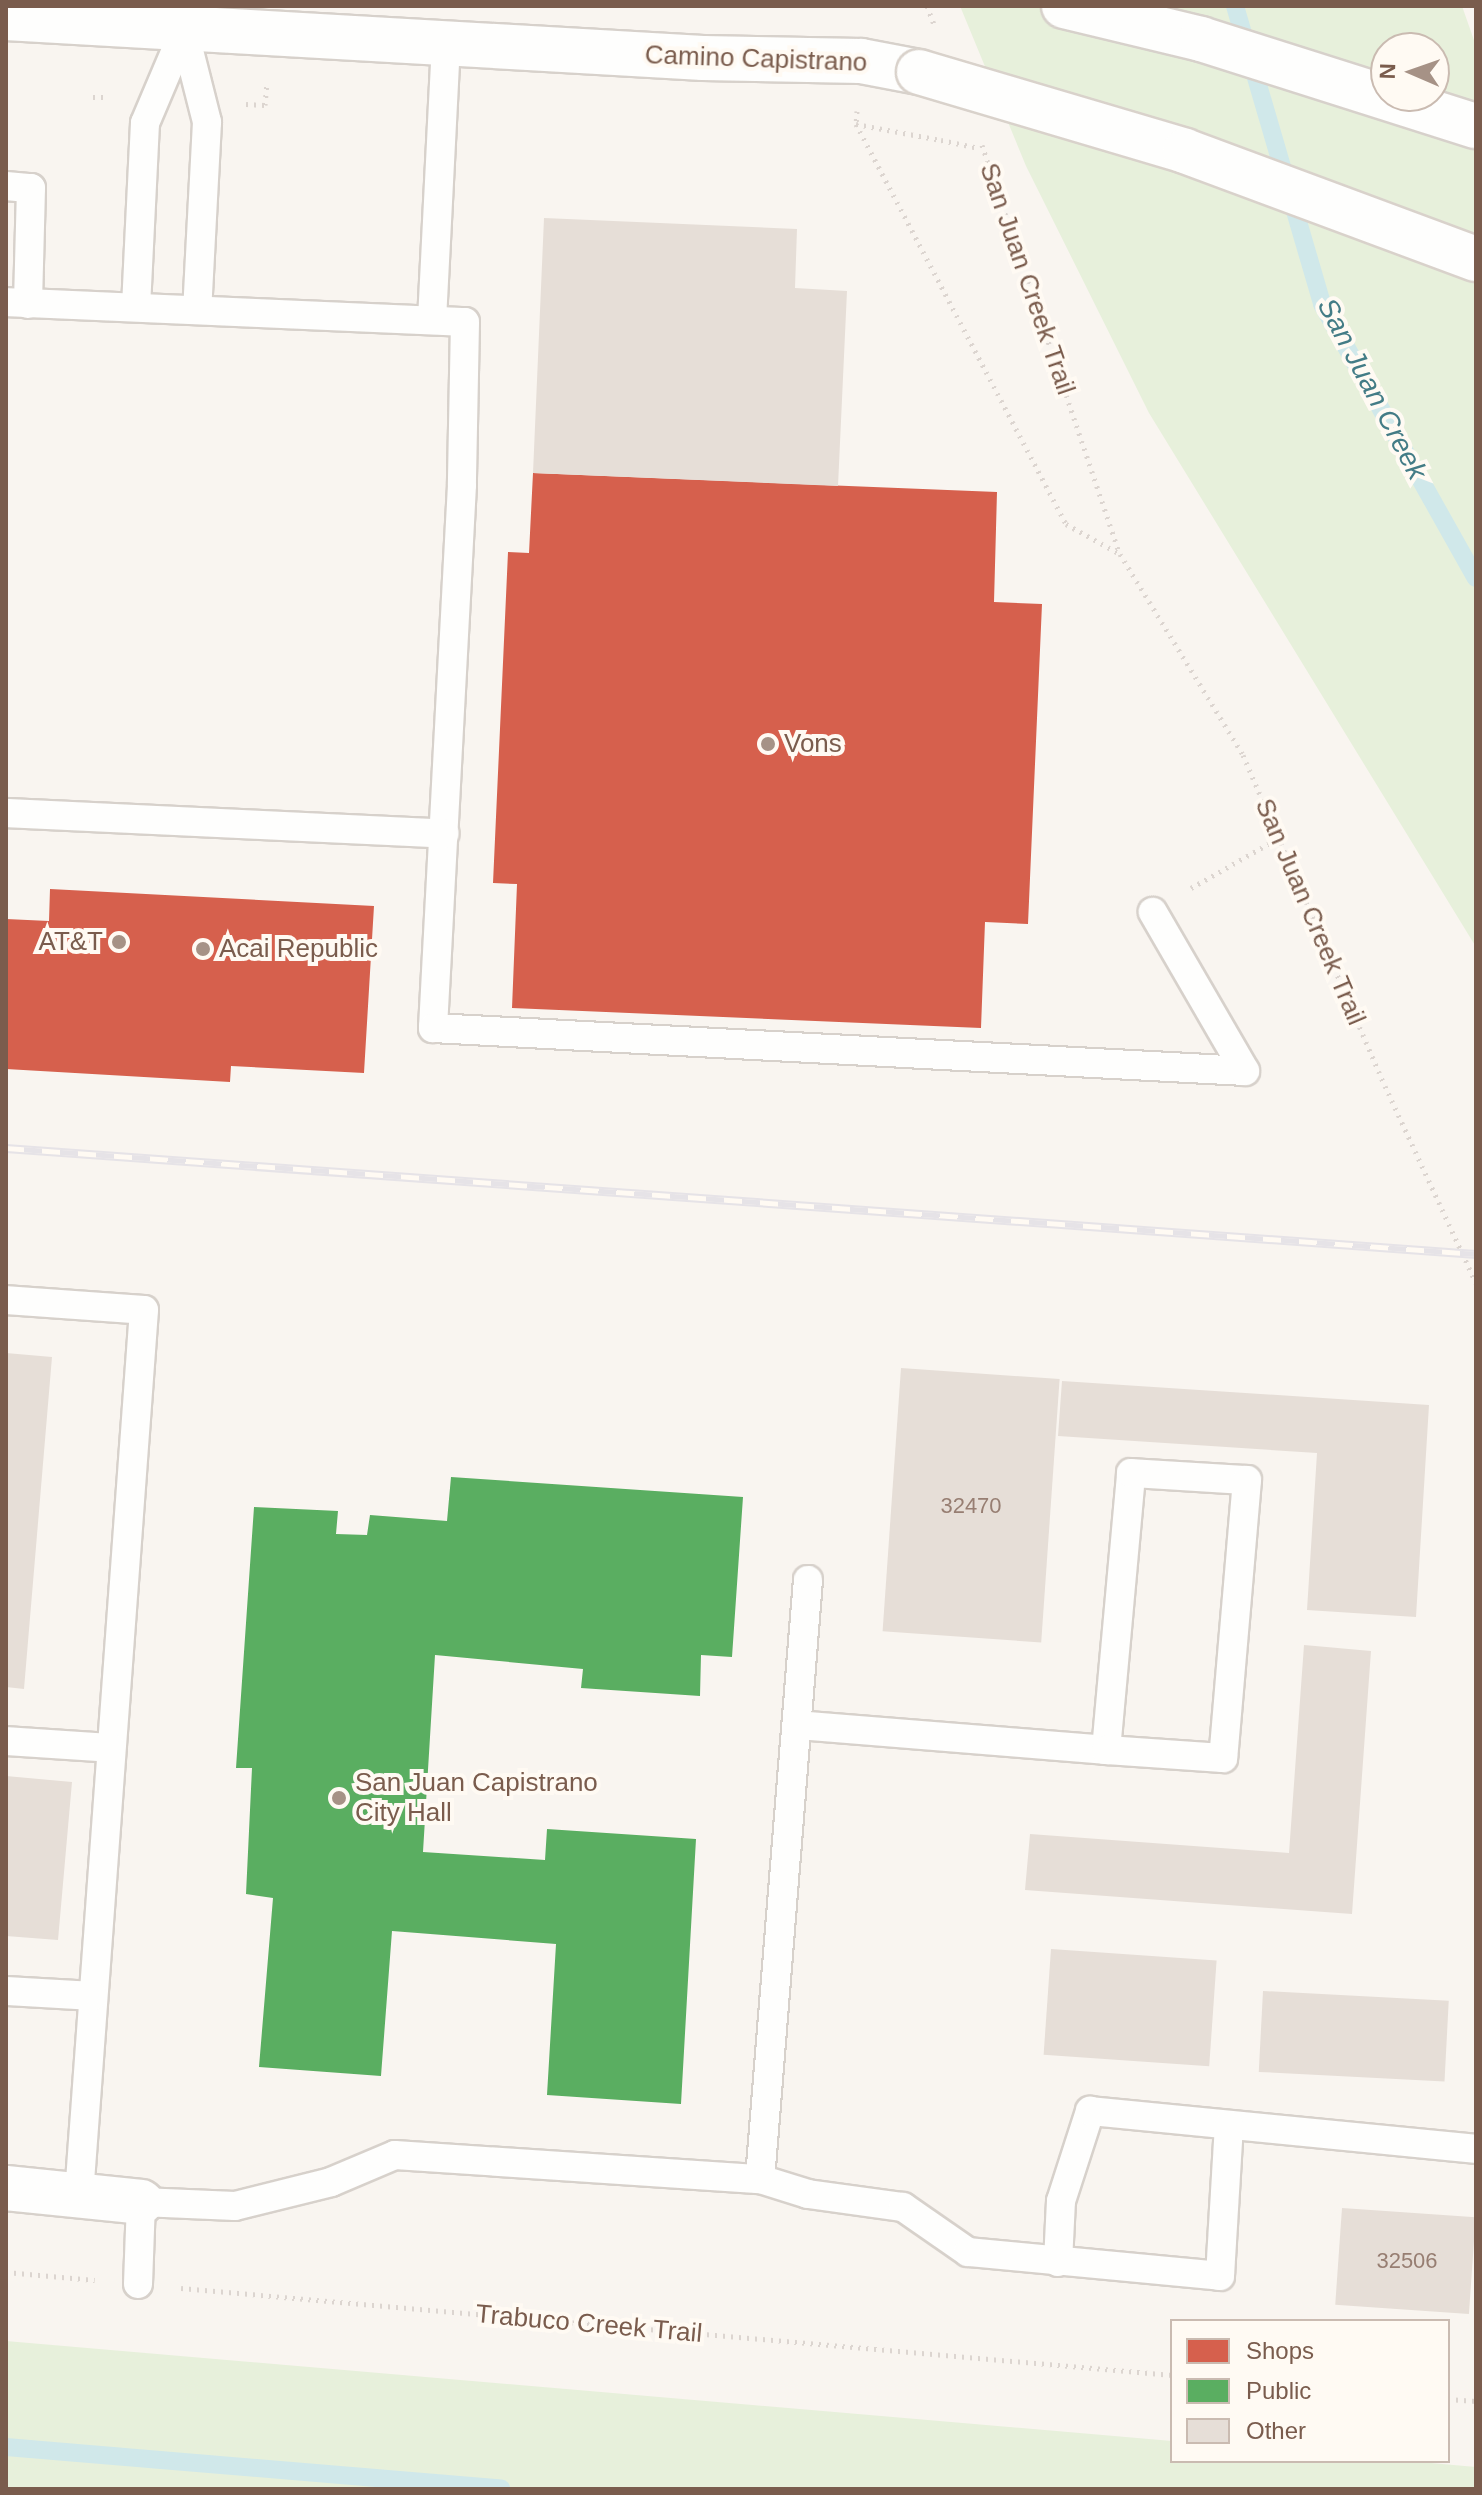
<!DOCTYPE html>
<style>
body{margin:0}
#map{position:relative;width:1482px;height:2495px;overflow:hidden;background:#f9f5f0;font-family:Arial,sans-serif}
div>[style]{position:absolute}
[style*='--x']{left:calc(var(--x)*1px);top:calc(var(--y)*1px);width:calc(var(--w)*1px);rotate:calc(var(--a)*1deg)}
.green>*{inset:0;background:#e7f0db}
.shops>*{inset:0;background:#d6604d}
.public>*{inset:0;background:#5aae61}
.stream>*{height:18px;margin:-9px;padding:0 9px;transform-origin:9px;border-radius:9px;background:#d0e8ea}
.building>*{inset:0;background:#e6ded7;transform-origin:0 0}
.path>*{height:5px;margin-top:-2.5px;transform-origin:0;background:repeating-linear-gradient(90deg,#dcd5d0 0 2px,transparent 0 8px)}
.roads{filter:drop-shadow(2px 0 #d7d1cb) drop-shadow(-2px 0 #d7d1cb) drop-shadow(0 2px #d7d1cb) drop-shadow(0 -2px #d7d1cb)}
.service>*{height:28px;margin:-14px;padding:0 14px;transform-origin:14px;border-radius:14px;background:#fefefd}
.tertiary>*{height:44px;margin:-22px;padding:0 22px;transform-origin:22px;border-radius:22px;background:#fefefd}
.secondary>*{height:44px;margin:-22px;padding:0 22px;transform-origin:22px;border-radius:22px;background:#fefefd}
.rail>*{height:9px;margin-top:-4.5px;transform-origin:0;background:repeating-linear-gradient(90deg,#fffaf3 0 18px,#e6e3e7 0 36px);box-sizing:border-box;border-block:2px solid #e6e3e7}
.path-bridge>*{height:5px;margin-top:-2.5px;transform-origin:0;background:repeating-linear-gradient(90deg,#dcd5d0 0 2px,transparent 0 8px)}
.bridges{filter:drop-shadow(2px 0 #d9d2cb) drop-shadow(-2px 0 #d9d2cb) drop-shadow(0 2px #d9d2cb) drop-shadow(0 -2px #d9d2cb)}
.secondary-bridge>*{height:44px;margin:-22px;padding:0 22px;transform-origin:22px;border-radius:22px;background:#fefefd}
.dots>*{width:22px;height:22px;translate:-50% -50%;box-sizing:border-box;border:4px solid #fffaf3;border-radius:50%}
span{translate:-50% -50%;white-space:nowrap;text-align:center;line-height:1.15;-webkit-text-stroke:8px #fffaf3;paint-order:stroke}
.number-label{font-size:22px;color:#977e72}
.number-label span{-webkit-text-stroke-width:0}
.street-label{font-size:26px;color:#7a5c4d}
.poi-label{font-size:26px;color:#7a5c4d}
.left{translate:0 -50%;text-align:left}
.right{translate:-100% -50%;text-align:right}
.water-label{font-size:28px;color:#437c86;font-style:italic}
.frame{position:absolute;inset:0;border:8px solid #7a5c4d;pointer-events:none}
.legend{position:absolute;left:1170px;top:2319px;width:280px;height:144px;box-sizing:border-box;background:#fffaf3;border:2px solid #cabbb1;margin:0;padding:10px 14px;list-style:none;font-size:24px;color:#7a5c4d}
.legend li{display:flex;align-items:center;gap:16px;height:40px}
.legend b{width:40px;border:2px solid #cabbb1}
.north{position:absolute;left:1370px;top:32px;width:80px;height:80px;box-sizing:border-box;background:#fffaf3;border:2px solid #cabbb1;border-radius:50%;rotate:272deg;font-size:22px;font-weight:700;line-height:32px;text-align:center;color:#7a5c4d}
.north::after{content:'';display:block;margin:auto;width:28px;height:36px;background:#a69286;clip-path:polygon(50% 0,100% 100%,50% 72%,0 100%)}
</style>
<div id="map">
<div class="green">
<i style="clip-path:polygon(evenodd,960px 6px,1462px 6px,1476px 46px,1476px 947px,1149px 413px,1026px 166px,960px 6px,1386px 48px,1434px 48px,1434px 96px,1386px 96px,1386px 48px)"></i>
<i style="clip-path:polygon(6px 2341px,1172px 2441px,1172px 2461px,1409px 2461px,1476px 2467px,1476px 2489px,6px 2489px)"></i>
</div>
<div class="shops">
<i style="clip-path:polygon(533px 473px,997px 492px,994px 602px,1042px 604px,1028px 924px,985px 922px,981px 1028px,512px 1008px,517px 884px,493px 883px,508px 552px,529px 553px)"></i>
<i style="clip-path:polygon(50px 889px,374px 906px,364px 1073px,231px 1066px,230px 1082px,6px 1069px,6px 919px,49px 921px)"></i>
</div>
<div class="public">
<i style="clip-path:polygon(451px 1477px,743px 1497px,732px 1657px,701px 1655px,700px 1696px,581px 1688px,583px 1669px,435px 1655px,423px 1852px,545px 1860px,547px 1829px,696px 1839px,681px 2104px,547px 2095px,556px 1944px,392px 1931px,381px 2076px,259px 2067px,273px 1898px,246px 1894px,252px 1768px,236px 1768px,254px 1507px,338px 1511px,336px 1534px,367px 1535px,370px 1515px,447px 1521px)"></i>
</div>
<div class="stream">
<i style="--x:1235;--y:6;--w:310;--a:73.7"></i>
<i style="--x:1322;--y:304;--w:314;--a:60.7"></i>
<i style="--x:6;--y:2447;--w:497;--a:4.8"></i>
</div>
<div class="building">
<i style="clip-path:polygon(544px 218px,797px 229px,795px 288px,847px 291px,838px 486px,533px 473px)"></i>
<i style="clip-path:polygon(6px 1353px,52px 1357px,24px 1689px,6px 1687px)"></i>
<i style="left:901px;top:1368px;width:159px;height:264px;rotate:4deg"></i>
<i style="clip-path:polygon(1062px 1381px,1429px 1405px,1416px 1617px,1307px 1610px,1317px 1453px,1058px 1436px)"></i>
<i style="clip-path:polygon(1304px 1645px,1371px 1651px,1352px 1914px,1025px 1890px,1030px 1834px,1289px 1853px)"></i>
<i style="clip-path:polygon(6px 1776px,72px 1782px,58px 1940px,6px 1936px)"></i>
<i style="left:1051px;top:1949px;width:166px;height:106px;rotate:4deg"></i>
<i style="left:1263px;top:1991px;width:186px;height:81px;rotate:3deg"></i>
<i style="left:1342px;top:2208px;width:134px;height:97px;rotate:4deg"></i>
</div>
<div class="path">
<i style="--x:927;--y:6;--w:19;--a:69"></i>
<i style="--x:93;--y:97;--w:15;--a:0"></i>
<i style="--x:246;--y:104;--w:19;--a:3"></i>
<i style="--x:265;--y:105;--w:22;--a:-85"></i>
<i style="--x:857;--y:111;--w:13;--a:94"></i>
<i style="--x:856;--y:124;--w:452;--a:62.3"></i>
<i style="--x:1066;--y:524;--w:62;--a:29.1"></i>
<i style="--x:856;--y:124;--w:86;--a:10.7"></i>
<i style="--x:982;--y:145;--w:432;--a:71.4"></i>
<i style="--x:1120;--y:554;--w:236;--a:58.5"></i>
<i style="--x:1243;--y:755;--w:360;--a:66.8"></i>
<i style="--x:1385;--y:1086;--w:217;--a:65.2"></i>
<i style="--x:1191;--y:888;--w:99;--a:-29.7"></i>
<i style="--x:6;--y:2272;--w:89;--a:5.1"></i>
<i style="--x:181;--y:2288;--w:995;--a:5.02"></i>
<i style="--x:1448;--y:2399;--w:28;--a:4"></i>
</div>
<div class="roads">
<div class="service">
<i style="--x:184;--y:31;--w:94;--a:75.8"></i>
<i style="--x:207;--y:122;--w:188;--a:93"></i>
<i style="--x:6;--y:186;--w:25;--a:5"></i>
<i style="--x:31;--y:188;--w:116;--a:91.5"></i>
<i style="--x:6;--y:302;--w:459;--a:2.5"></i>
<i style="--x:465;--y:322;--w:163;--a:91.1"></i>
<i style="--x:462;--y:485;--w:544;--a:93.06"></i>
<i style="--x:433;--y:1028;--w:813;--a:3.03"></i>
<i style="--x:1245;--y:1071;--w:184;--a:-120.1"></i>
<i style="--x:136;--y:307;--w:184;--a:-87.2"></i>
<i style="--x:145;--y:123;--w:100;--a:-67"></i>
<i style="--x:432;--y:320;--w:277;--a:-87.1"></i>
<i style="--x:6;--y:813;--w:439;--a:2.7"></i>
<i style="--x:6;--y:1300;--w:138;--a:4.1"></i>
<i style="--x:144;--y:1310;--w:888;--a:94.2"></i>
<i style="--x:797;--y:1725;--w:310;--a:4.6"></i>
<i style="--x:1106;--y:1750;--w:278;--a:-84.8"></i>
<i style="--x:1131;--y:1473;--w:116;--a:3.5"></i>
<i style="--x:1247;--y:1480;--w:279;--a:94.9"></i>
<i style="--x:1223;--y:1758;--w:117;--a:-176.1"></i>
<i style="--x:6;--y:1741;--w:105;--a:3.8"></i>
<i style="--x:6;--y:1991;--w:87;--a:3.3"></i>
<i style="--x:760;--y:2179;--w:601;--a:-85.42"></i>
<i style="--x:1058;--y:2262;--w:61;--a:-87.2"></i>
<i style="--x:1061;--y:2201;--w:95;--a:-72.1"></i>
<i style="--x:1090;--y:2111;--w:388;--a:5.6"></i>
<i style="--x:138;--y:2284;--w:82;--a:-87.9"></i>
<i style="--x:141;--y:2202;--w:94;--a:2.4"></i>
<i style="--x:235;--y:2206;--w:99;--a:-14"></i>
<i style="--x:331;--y:2182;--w:69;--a:-22.9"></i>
<i style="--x:395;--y:2155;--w:366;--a:3.8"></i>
<i style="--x:760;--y:2179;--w:50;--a:17.4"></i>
<i style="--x:808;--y:2194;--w:96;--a:7.8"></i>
<i style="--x:903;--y:2207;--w:79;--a:34.7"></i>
<i style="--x:968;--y:2252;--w:253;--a:5.4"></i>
<i style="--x:1220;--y:2276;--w:151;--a:-86.6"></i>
</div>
<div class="tertiary">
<i style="--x:6;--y:2188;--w:136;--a:5.9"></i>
</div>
<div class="secondary">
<i style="--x:1064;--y:6;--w:141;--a:13.5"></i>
<i style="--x:1201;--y:39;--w:288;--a:17.6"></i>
<i style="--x:6;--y:18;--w:698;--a:3.28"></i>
<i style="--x:703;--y:58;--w:158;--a:1.1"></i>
<i style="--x:861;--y:61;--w:59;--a:10.7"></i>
</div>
</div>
<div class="rail">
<i style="--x:6;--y:1148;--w:1474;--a:4.12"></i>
</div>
<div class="path-bridge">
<i style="--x:941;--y:140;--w:35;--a:12"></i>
</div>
<div class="bridges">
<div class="secondary-bridge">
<i style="--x:919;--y:72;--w:277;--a:16.5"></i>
<i style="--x:1185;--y:151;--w:310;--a:20.4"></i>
</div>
</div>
<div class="dots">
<i style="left:768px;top:744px;background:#a69286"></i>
<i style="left:119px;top:942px;background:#a69286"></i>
<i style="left:203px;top:949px;background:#a69286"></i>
<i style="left:339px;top:1798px;background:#a69286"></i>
</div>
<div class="number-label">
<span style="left:971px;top:1506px">32470</span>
<span style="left:1407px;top:2261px">32506</span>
</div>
<div class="street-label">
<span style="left:756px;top:59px;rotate:2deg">Camino Capistrano</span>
<span style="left:1027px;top:279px;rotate:71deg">San Juan Creek Trail</span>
<span style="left:1310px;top:912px;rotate:67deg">San Juan Creek Trail</span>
<span style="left:589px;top:2324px;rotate:5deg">Trabuco Creek Trail</span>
</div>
<div class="poi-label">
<span class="left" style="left:784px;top:744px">Vons</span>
<span class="right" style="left:103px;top:942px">AT&amp;T</span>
<span class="left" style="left:219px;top:949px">Acai Republic</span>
<span class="left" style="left:355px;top:1798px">San Juan Capistrano<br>City Hall</span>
</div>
<div class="water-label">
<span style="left:1372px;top:389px;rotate:62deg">San Juan Creek</span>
</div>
<div class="frame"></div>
<ul class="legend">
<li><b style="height:22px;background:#d6604d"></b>Shops</li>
<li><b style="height:22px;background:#5aae61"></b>Public</li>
<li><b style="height:22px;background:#e6ded7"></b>Other</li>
</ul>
<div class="north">N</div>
</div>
